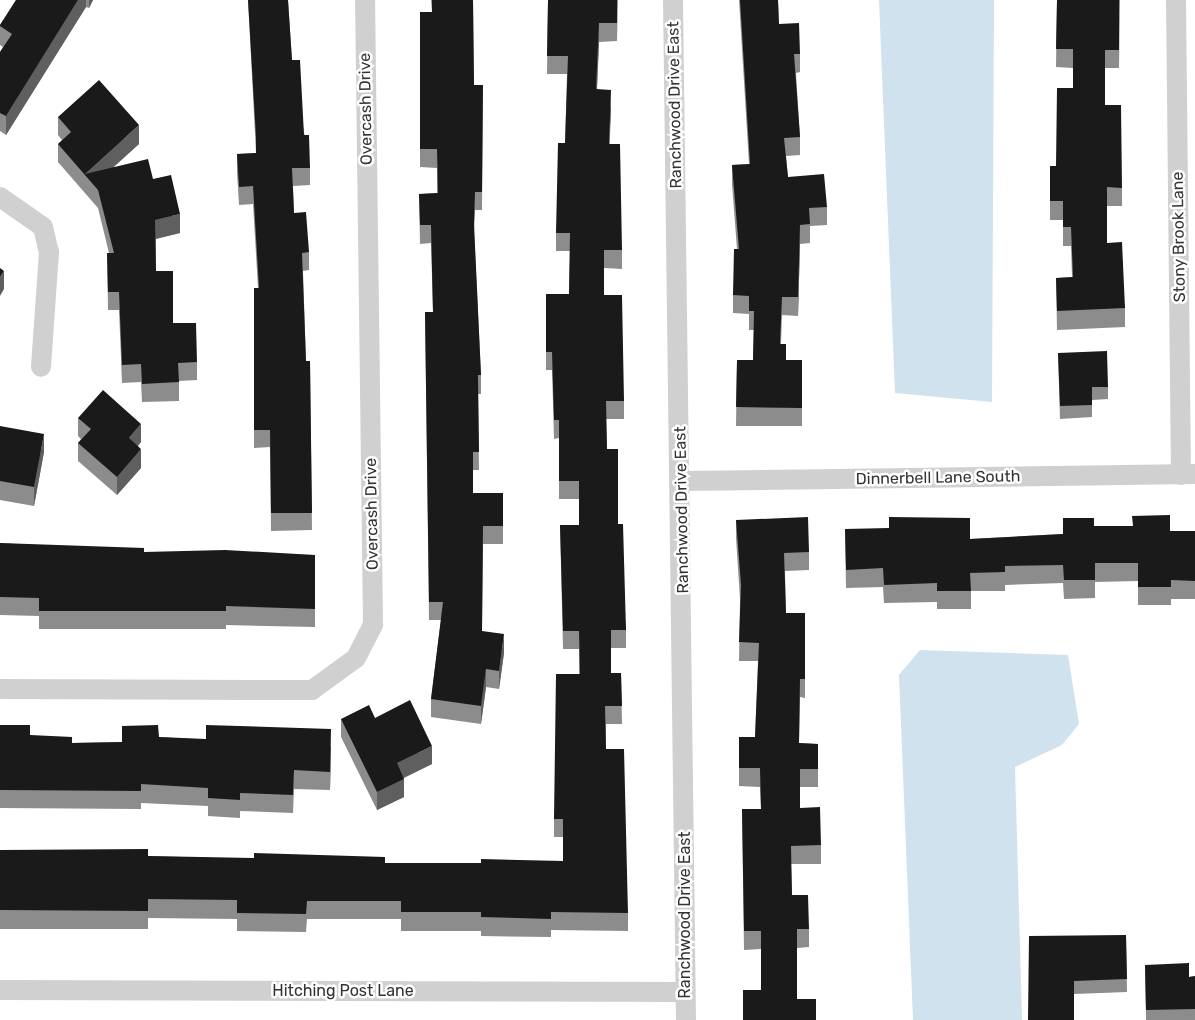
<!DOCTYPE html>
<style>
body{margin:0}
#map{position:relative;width:1195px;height:1020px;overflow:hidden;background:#fff;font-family:Rubik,sans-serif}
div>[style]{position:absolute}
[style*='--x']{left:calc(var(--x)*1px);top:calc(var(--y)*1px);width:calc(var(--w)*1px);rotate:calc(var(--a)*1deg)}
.water>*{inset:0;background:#cfe2ee}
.minor>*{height:20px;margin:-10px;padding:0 10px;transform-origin:10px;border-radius:10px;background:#d0d0d0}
.wall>*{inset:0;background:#8c8c8c}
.shaded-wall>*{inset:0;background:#5f5f5f}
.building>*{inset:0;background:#1a1a1a}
span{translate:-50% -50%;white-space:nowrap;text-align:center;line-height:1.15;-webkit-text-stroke:5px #fff;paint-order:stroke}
.street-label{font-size:16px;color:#333}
</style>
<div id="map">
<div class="water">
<i style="clip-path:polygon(879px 0,994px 0,992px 402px,895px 393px)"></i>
<i style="clip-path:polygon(920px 650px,1068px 655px,1079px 724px,1062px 745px,1015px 767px,1022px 1020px,913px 1020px,899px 675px)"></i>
</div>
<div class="minor">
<i style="--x:673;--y:0;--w:1020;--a:89.27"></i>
<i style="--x:1176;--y:0;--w:475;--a:89.4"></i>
<i style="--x:0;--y:197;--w:52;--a:34.9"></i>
<i style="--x:43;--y:227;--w:26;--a:77"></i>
<i style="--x:49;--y:252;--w:115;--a:94"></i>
<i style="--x:682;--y:481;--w:513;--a:-0.78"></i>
<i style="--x:0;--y:689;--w:312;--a:0.2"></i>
<i style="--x:312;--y:690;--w:54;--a:-36"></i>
<i style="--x:356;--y:658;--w:38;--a:-63"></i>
<i style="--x:373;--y:624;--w:624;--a:-90.73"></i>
<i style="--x:0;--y:990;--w:685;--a:0.17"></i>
</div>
<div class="wall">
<i style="clip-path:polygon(16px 0,93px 0,89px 8px,86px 7px,6px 135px,0 131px,0 52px,3px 47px,0 45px,0 25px)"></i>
<i style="clip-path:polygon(248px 0,288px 0,292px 60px,310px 168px,310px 185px,293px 186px,294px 213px,309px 252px,309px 270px,303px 271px,306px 361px,310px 361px,312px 530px,271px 531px,270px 447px,254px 448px,254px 288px,258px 288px,253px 204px,239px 205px,237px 172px,237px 154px,256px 153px)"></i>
<i style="clip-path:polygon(431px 0,473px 0,474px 85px,483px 85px,482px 210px,475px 210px,474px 231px,481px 375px,481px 394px,478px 394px,479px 470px,473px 470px,473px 493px,503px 493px,503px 544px,483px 544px,482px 631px,504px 653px,499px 689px,486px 687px,481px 724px,431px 717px,431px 699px,441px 620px,429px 620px,425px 312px,433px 312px,431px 243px,420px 244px,419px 194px,437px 193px,437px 168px,420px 167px,420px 12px,432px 12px)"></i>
<i style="clip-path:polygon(548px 0,618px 0,617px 41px,599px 42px,597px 90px,611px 108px,609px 144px,622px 250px,622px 269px,604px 268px,604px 295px,624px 401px,624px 419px,606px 419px,607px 449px,618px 524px,626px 630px,626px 648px,611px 648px,611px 673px,621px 673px,622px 724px,606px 724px,606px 749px,628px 913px,628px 931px,551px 930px,551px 937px,481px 936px,481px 931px,401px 931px,401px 919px,307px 919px,306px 932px,237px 931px,237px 919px,148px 918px,148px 929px,0 929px,0 850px,148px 856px,385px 863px,481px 863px,563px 861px,563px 837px,554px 837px,554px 819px,579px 674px,579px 649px,563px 649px,560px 525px,579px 525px,579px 499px,559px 499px,559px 438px,554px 439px,552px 370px,546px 370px,546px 294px,569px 294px,570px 251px,556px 251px,556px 233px,565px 143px,567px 74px,547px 74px)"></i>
<i style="clip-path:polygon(739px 0,778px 0,779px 24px,800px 54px,800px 72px,796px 73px,800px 137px,800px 155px,786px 156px,788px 177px,827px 207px,827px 225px,810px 226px,810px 243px,800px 244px,798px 316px,782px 315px,781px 344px,786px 360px,802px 360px,802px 426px,736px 426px,737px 360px,753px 360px,754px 330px,749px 330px,749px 314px,733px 313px,733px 295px,737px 249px,732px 184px,732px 165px,749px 164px)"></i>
<i style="clip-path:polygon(1057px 0,1120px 0,1119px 68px,1105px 68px,1105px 105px,1122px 188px,1122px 206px,1107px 206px,1107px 243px,1125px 308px,1125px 327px,1057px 330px,1056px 278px,1072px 277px,1071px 246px,1063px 246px,1063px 220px,1050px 220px,1050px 166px,1056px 166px,1073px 88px,1073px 68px,1056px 67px)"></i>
<i style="clip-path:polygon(58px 117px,139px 144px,113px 167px,153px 179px,180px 233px,156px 239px,156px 271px,173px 323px,197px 362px,197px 380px,179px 381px,179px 401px,142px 402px,141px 382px,122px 383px,119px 310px,108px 310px,107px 253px,109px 253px,98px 208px,58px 162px,58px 144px,62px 140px,58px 135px)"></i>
<i style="clip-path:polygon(1058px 353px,1108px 387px,1108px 399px,1092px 400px,1092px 417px,1060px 419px)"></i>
<i style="clip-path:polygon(78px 418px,141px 442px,138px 446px,141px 468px,117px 495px,78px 461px,78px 443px,81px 439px,78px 436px)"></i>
<i style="clip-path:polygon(0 426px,44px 452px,34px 506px,0 500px)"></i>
<i style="clip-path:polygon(736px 520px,809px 552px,809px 570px,785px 571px,786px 613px,805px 613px,805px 698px,800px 697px,799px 743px,818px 744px,818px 787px,800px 787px,800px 808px,821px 845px,821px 864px,791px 864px,792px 895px,809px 929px,809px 947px,797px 948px,797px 999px,816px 1020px,761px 990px,761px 949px,744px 950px,742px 809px,761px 809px,760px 787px,739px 786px,739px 737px,755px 737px,758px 661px,739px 661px,740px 599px,736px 538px)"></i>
<i style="clip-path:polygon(1094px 526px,1170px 531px,1195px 531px,1195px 599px,1171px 599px,1171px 605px,1138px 605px,1138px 581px,1095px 582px,1095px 598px,1064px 599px,1063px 583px,1005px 585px,1005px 591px,971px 591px,971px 609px,937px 609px,937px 602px,884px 603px,883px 587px,846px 588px,845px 529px,970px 539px,1063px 534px)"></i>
<i style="clip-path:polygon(0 543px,144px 552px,315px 555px,315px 627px,226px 625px,226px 629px,39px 629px,39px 616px,0 615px)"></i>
<i style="clip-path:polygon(375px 718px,432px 764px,404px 778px,404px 797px,377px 810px,341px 737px,341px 719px)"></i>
<i style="clip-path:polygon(0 725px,30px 735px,72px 743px,122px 742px,159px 737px,331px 747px,330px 790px,294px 789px,293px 813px,240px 811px,240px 818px,208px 816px,208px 806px,141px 803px,141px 809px,0 808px)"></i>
<i style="clip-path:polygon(1126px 935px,1127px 992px,1074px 994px,1028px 1020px)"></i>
<i style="clip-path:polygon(1145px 965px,1189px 977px,1195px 976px,1195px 1020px,1146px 1020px)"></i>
</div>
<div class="shaded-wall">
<i style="clip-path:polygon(78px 0,86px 0,86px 7px,6px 135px,6px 116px)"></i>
<i style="clip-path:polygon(89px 0,93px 0,89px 8px)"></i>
<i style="clip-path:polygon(599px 23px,599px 42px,596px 108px,596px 89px)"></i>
<i style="clip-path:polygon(611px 90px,611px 108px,609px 162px,609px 144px)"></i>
<i style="clip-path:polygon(139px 125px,139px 144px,94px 185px,85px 174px)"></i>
<i style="clip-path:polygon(180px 214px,180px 233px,155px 239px,155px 220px)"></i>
<i style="clip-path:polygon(800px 225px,800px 244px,798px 316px,798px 297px)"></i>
<i style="clip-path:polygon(4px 271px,4px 289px,0 296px,0 277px)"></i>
<i style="clip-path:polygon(141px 424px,141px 442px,129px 456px,129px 438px)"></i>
<i style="clip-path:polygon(44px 434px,44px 452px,34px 506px,34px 487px)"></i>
<i style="clip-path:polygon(141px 449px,141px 468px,117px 495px,117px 477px)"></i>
<i style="clip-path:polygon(504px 634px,504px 653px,499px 689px,499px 671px)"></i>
<i style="clip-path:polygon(486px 669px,486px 687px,481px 724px,481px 706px)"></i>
<i style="clip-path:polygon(331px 729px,331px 747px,330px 790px,330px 772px)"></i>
<i style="clip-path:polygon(432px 746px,432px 764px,397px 781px,397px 763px)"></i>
<i style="clip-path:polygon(404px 779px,404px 797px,377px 810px,377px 792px)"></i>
</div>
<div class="building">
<i style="clip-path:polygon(16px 0,78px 0,6px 116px,0 113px,0 52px,12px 34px,0 26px,0 25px)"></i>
<i style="clip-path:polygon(248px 0,288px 0,292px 60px,300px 60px,304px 135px,309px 135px,310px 168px,292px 168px,294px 213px,306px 212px,309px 252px,302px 253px,306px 361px,310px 361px,312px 513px,271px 513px,270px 430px,254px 430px,254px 288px,259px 288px,253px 186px,239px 187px,237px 154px,256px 153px,256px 137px)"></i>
<i style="clip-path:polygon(432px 0,473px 0,474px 85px,483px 85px,482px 192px,475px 192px,474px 224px,481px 375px,478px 375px,479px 452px,473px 452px,473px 493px,503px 493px,503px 526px,483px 526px,482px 631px,504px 634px,499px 671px,486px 669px,481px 706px,431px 699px,443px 602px,429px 602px,425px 312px,433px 312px,431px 225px,420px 225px,419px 194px,438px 193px,437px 149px,420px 149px,420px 12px,432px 12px)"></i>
<i style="clip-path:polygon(548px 0,617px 0,617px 23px,599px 23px,596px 89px,611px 90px,609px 144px,620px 144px,622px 250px,604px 250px,604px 295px,622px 295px,624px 401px,606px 401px,607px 449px,618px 449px,618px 524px,623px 524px,626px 630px,611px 630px,611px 673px,621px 673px,622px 706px,605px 706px,606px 749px,624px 749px,628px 913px,551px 912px,551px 919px,481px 917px,481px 912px,401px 912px,401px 901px,307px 901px,306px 914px,237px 913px,237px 900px,148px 899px,148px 911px,0 910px,0 850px,148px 849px,148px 856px,254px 858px,254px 853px,385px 857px,385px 863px,481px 863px,481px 859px,563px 861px,563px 819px,554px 819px,556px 674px,580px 674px,579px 631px,563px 631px,560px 525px,579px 525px,579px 481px,559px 481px,559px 420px,554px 420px,552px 352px,546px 352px,546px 294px,569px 294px,570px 233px,556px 233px,558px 143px,565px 143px,568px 56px,547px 56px)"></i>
<i style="clip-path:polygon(740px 0,778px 0,779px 24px,799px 23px,800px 54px,794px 54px,800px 137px,784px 138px,788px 177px,824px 174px,827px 207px,809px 208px,810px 224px,800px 225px,798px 297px,782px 297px,780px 344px,786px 344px,786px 360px,802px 360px,802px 408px,736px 407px,737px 360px,753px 360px,754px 311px,749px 311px,749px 296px,733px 295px,734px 249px,739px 249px,732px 165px,750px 164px)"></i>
<i style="clip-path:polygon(1057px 0,1119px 0,1119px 50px,1105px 50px,1105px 105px,1121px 105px,1122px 188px,1107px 187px,1107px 243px,1122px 242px,1125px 308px,1057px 311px,1056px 278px,1073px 277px,1071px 227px,1063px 227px,1063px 201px,1050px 201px,1050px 166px,1056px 166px,1057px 88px,1073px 88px,1073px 49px,1056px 49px)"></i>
<i style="clip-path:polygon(99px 80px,139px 125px,85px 174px,148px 159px,153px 179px,171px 175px,180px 214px,155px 220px,156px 271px,173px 271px,173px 323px,196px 323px,197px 362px,178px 363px,179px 382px,142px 384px,141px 364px,122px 365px,119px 292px,108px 292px,107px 253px,114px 253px,98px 190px,58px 144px,71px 132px,58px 117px)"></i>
<i style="clip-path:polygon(0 268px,4px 271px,0 277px)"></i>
<i style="clip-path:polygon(1107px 351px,1108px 387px,1092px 387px,1092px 405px,1060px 406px,1058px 353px)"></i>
<i style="clip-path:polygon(103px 390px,141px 424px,129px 438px,141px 449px,117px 477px,78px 443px,91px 429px,78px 418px)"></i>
<i style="clip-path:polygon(0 426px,44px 434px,34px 487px,0 481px)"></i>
<i style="clip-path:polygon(1170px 515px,1170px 531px,1195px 531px,1195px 581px,1171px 580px,1171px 587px,1138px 587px,1138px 563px,1095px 563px,1095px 580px,1064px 580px,1063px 565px,1005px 566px,1005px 572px,970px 573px,971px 591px,937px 591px,937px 583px,884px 585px,883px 568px,846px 570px,845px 529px,889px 528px,889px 517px,970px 518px,970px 539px,1063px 534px,1063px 518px,1094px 518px,1094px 526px,1133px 526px,1132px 516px)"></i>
<i style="clip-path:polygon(808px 517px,809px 552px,784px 553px,786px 613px,805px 613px,805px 679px,800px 679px,799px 743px,818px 744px,818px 769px,800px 769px,800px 808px,820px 807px,821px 845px,791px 846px,792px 895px,808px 895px,809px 929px,797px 929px,797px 999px,816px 999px,816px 1020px,743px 1020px,743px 990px,761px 990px,761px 931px,744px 931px,742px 809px,761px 809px,760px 768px,739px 768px,739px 737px,755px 737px,759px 643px,739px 642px,741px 585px,736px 520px)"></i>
<i style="clip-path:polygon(0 543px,144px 548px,144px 552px,225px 550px,315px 555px,315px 609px,226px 606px,226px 611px,39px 611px,39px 598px,0 597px)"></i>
<i style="clip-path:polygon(410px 700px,432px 746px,397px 763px,404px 779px,377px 792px,341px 719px,369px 705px,375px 718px)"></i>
<i style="clip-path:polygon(0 725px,30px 725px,30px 735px,72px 737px,72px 743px,122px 742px,122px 726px,158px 725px,159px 737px,206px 739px,206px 725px,331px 729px,330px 772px,294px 770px,293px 795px,240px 793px,240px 800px,208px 798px,208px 788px,141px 784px,141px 791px,0 790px)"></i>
<i style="clip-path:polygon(1126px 935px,1127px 979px,1074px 981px,1074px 1020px,1028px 1020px,1029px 936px)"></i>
<i style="clip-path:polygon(1189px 963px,1189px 977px,1195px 976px,1195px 1009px,1146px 1010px,1145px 965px)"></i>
</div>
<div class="street-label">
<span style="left:675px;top:105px;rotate:-91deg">Ranchwood Drive East</span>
<span style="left:366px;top:109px;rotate:-91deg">Overcash Drive</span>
<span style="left:1179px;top:237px;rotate:-91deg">Stony Brook Lane</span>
<span style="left:938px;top:478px;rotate:-1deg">Dinnerbell Lane South</span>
<span style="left:682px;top:510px;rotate:-91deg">Ranchwood Drive East</span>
<span style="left:372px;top:514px;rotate:-91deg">Overcash Drive</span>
<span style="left:685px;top:915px;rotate:-90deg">Ranchwood Drive East</span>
<span style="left:343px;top:991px">Hitching Post Lane</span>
</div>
</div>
